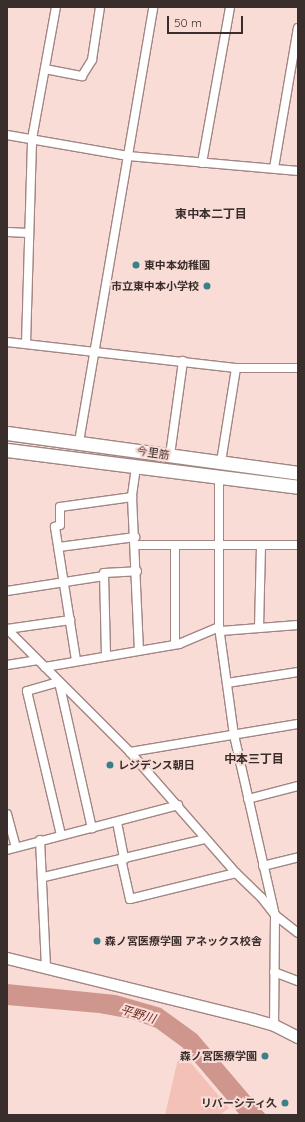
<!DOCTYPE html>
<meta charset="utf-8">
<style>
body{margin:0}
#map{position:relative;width:305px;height:1122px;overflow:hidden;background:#fadcd7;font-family:Quicksand,"Noto Sans JP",sans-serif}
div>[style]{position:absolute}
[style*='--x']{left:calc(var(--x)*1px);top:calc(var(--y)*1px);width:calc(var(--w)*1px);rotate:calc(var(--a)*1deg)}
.green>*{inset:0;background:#f4c1b8}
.water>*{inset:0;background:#cf968d}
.roads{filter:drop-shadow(1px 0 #a18682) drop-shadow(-1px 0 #a18682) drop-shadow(0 1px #a18682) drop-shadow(0 -1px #a18682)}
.street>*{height:8px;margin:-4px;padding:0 4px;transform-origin:4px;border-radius:4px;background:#fff}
.secondary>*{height:11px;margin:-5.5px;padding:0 5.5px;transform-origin:5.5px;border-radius:5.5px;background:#fff}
.primary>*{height:13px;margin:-6.5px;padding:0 6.5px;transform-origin:6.5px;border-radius:6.5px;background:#fff}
.dots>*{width:11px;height:11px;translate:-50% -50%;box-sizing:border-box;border:2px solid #fadcd7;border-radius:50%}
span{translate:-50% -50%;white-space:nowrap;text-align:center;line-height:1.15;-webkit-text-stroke:4px #fadcd7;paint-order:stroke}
.poi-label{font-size:11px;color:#3a2e2c;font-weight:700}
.left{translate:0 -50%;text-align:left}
.right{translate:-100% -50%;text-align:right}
.street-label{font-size:11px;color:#3a2e2c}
.neighbourhood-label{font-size:12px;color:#3a2e2c;font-weight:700}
.water-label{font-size:12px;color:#69241d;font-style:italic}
.frame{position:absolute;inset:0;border:8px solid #3a2e2c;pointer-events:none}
.scale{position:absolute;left:167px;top:16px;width:76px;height:18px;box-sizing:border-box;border:2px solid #3a2e2c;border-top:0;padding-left:5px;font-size:12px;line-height:14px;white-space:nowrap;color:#3a2e2c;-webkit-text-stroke:3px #fadcd7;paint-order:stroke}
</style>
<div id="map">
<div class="green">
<i style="clip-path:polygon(180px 1050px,229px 1108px,220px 1115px,165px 1115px)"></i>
</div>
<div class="water">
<i style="clip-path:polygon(7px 984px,116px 995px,161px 1008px,197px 1034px,266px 1115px,240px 1115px,182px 1047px,156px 1028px,132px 1019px,99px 1013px,7px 1005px)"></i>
</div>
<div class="roads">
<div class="street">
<i style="--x:45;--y:69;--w:38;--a:11"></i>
<i style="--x:82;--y:76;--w:19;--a:-58"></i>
<i style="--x:92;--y:60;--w:54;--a:-81.4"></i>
<i style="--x:7;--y:135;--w:123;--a:9.8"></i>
<i style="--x:128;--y:156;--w:171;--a:5"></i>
<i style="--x:202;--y:163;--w:158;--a:-79.8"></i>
<i style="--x:274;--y:168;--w:142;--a:-80.3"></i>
<i style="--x:7;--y:232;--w:22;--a:3"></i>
<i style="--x:7;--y:342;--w:230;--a:6.5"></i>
<i style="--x:236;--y:368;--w:62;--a:0"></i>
<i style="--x:26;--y:344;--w:205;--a:-88.3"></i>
<i style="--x:32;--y:139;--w:134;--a:-79.7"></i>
<i style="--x:79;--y:442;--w:441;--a:-80.3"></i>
<i style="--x:170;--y:455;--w:95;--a:-82.1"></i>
<i style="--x:221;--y:462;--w:95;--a:-80.9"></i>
<i style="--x:136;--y:467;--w:30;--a:98"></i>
<i style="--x:132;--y:497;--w:152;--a:87.4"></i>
<i style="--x:219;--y:477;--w:150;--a:90"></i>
<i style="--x:219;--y:627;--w:109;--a:82.1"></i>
<i style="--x:234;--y:735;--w:185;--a:77.2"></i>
<i style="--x:275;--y:915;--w:110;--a:90.5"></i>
<i style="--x:136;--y:545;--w:162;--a:0"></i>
<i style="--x:59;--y:547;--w:77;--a:-7.5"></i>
<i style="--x:7;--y:591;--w:98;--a:-8.8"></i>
<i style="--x:259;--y:628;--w:83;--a:-88.6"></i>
<i style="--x:7;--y:629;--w:174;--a:45"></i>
<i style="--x:130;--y:752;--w:161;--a:48.8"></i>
<i style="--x:236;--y:873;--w:35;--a:44"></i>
<i style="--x:261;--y:897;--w:23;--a:52"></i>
<i style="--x:275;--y:915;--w:29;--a:38"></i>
<i style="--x:7;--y:629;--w:64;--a:-8.1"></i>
<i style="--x:221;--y:631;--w:77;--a:-4.5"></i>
<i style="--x:175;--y:644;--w:99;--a:-90"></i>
<i style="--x:106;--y:655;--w:82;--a:-91.4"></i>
<i style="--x:104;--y:573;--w:33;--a:-3"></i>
<i style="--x:76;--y:660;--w:135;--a:-99"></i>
<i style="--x:55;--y:527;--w:5;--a:-22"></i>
<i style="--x:60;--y:525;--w:18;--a:-90"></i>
<i style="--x:60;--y:507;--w:73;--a:-7.9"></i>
<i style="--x:7;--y:665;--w:30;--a:-9"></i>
<i style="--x:45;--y:667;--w:136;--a:-9.7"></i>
<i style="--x:179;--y:644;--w:43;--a:-23"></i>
<i style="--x:227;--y:683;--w:72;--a:-8.8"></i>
<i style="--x:130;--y:752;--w:170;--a:-9.5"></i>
<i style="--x:248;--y:799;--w:52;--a:-14.6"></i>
<i style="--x:7;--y:814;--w:34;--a:75"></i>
<i style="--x:117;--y:822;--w:38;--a:79"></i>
<i style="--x:61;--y:835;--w:148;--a:-103.3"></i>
<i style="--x:27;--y:691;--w:33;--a:-16"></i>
<i style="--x:59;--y:682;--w:150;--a:77.3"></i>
<i style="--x:40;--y:840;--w:126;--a:87.3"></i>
<i style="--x:7;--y:850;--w:177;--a:-14.7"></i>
<i style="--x:121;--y:859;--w:41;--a:77.3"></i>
<i style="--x:130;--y:899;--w:109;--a:-13.8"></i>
<i style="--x:263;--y:866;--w:36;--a:-14"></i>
<i style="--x:44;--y:877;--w:165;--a:-13.3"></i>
<i style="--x:274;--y:972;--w:26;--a:21"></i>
</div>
<div class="secondary">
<i style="--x:7;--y:958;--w:253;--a:13.9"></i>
<i style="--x:253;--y:1019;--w:22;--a:16"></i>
<i style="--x:274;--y:1025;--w:27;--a:27"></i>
</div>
<div class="primary">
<i style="--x:7;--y:433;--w:294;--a:7.8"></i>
<i style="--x:7;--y:450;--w:293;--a:7.2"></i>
</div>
</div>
<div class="dots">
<i style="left:136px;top:265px;background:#3a808b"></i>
<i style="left:207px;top:286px;background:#3a808b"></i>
<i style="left:110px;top:765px;background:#3a808b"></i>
<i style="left:97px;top:941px;background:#3a808b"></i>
<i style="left:265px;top:1056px;background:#3a808b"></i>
<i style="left:285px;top:1103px;background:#3a808b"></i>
</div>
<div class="poi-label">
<span class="left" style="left:144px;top:265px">東中本幼稚園</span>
<span class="right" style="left:199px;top:286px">市立東中本小学校</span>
<span class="left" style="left:118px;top:765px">レジデンス朝日</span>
<span class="left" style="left:105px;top:941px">森ノ宮医療学園 アネックス校舎</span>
<span class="right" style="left:257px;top:1056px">森ノ宮医療学園</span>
<span class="right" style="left:277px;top:1103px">リバーシティ久</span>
</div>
<div class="street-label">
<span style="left:153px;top:453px;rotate:8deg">今里筋</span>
</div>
<div class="neighbourhood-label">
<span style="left:211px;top:214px">東中本二丁目</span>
<span style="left:254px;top:759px">中本三丁目</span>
</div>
<div class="water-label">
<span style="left:138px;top:1014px;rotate:17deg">平野川</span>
</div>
<div class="frame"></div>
<div class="scale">50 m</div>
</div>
